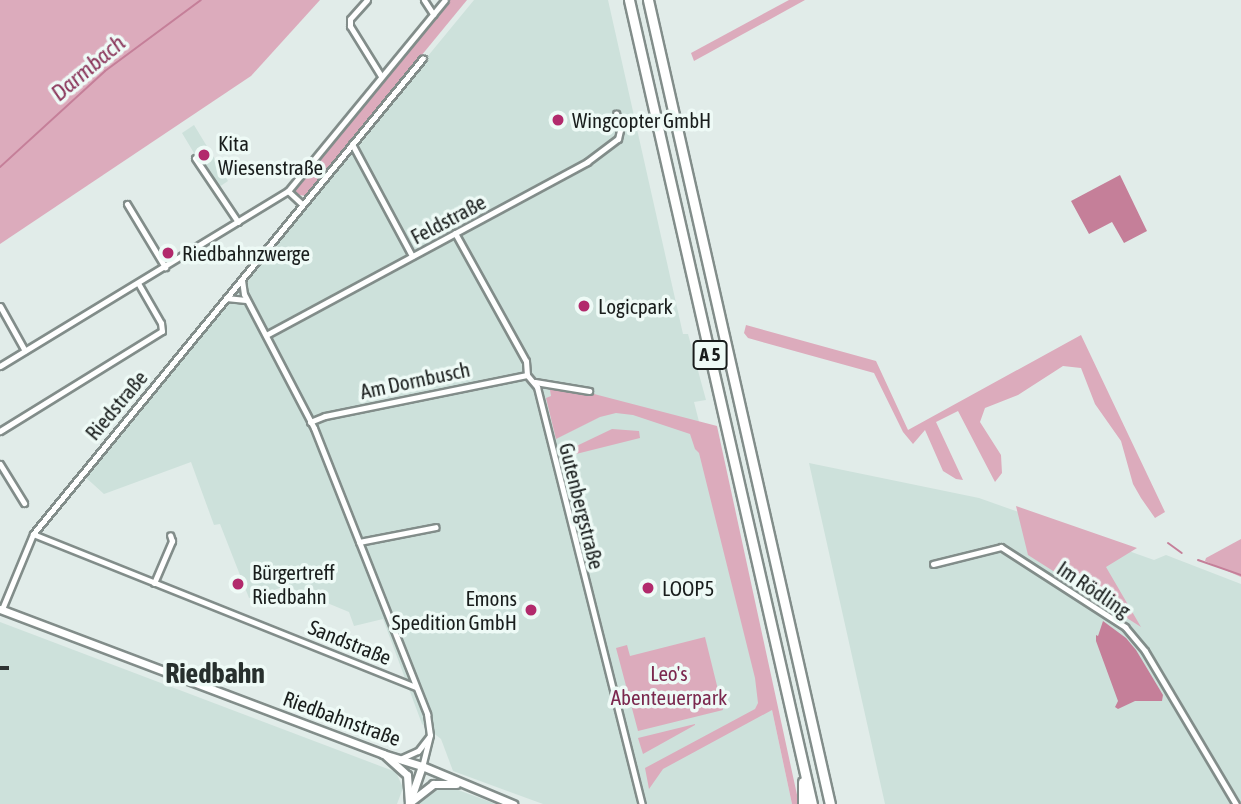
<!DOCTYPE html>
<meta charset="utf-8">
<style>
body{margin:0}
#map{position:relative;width:1241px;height:804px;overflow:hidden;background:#e1ece9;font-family:"Asap Condensed",sans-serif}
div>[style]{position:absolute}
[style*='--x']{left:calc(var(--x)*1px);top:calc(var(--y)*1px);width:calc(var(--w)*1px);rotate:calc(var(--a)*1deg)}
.built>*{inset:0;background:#cde1db}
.green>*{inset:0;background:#dcabbc}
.water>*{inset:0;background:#c57f99}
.stream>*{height:2px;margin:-1px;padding:0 1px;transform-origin:1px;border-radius:1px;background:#c57f99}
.roads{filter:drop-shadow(2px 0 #828d8a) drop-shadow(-2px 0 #828d8a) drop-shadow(0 2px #828d8a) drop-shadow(0 -2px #828d8a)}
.minor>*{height:5px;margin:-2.5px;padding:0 2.5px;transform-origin:2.5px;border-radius:2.5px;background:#fff}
.major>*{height:7px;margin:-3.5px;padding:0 3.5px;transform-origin:3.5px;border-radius:3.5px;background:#fff}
.highway>*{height:9px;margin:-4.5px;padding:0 4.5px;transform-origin:4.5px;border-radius:4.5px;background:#fff}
.rail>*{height:4.5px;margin-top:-2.25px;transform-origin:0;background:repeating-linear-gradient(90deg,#eefaf6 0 5px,#2e3332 0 10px);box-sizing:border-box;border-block:2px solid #2e3332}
.dots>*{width:19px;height:19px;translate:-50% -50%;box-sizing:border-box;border:4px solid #eefaf6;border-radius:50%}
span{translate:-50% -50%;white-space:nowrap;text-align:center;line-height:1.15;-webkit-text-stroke:7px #eefaf6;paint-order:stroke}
.shield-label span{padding:2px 5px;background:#eefaf6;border:2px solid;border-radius:5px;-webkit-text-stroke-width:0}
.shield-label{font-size:19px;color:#191d1c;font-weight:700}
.poi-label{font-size:21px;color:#191d1c}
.left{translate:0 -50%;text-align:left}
.right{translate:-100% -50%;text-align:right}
.street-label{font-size:21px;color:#191d1c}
.park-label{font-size:21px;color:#7b284e}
.water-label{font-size:23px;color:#8a355a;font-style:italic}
.district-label{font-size:28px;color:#272f2d;font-weight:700}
</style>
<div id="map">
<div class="built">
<i style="clip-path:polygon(474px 0,608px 0,683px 334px,688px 334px,706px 400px,694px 402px,772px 710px,792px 804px,543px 804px,453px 771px,441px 739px,422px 724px,383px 619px,354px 626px,349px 612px,286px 586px,249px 598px,220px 524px,214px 525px,191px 462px,104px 494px,83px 475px)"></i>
<i style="clip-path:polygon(194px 125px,228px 181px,219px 187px,213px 178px,209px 178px,182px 133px)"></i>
<i style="clip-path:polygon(809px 463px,979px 498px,1154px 560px,1166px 555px,1241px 584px,1241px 804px,885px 804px)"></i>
<i style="clip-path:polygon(0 622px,396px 772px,403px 788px,397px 804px,0 804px)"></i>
<i style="clip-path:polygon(437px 787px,450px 787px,496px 804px,418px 804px)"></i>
</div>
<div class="green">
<i style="clip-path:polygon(0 0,320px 0,251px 76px,0 244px)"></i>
<i style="clip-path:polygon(447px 0,467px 0,306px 196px,299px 195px,293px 189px,296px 184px)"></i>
<i style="clip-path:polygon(789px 0,805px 0,694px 61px,691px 53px)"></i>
<i style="clip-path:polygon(746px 325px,876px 361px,908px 430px,1081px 335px,1165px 512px,1155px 518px,1141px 498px,1133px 484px,1121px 441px,1095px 404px,1081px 368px,1063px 366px,1018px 395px,985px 408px,980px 422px,1001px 455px,1002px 473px,995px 482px,958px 411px,936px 422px,963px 480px,956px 479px,943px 471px,925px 430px,913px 444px,903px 432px,874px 373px,748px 338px,744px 333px)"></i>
<i style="clip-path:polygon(571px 388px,717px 426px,799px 804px,792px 804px,772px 710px,663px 769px,649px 789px,645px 768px,755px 709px,758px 703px,755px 678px,699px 453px,695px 449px,690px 434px,633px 415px,616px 413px,600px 417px,556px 439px,546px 398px,551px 396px,550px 390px)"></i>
<i style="clip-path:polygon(612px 429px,639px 431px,640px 438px,568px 456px,566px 451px)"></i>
<i style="clip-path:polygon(1016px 506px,1137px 548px,1106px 567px,1141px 627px,1028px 555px)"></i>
<i style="clip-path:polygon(1241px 539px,1241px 577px,1205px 561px,1206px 558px)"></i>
<i style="clip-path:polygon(705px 637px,723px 710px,638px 731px,616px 648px,627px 645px,630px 656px)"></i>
<i style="clip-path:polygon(695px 724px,695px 725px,643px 754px,638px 738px)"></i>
</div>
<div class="water">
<i style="clip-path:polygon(1120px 175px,1147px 231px,1124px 243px,1112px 222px,1089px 234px,1071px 201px)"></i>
<i style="clip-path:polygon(1103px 621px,1126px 638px,1136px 650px,1163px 695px,1162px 701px,1135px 701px,1118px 709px,1115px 707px,1118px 701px,1096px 641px,1096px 635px,1098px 636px)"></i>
</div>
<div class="stream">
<i style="--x:0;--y:167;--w:142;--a:-42.4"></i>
<i style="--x:105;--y:71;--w:119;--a:-36.5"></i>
<i style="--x:1168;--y:543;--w:17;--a:36"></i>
<i style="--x:1198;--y:560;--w:46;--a:19.2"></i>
</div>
<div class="roads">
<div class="minor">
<i style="--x:367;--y:0;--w:25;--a:132"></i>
<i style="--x:350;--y:19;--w:7;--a:90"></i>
<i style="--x:350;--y:26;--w:59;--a:58.2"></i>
<i style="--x:424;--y:0;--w:17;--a:57"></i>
<i style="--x:352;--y:144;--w:127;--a:61.8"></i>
<i style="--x:195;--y:158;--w:77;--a:56.1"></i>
<i style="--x:288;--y:191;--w:19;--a:43"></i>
<i style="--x:127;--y:204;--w:74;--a:58.9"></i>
<i style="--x:455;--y:233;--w:146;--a:61"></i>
<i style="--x:526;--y:361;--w:14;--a:86"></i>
<i style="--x:242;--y:280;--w:14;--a:82"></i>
<i style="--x:244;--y:294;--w:151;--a:62.4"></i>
<i style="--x:314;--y:428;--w:308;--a:68.4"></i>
<i style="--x:427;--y:714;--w:21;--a:82"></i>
<i style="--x:430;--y:735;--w:32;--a:104"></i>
<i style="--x:226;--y:298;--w:20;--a:6"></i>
<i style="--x:0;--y:306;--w:51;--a:60.9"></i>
<i style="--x:266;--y:335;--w:365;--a:-28.3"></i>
<i style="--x:587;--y:162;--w:39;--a:-37"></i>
<i style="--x:618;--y:139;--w:9;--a:-77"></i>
<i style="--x:620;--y:130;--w:17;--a:-103"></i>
<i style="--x:0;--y:366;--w:337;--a:-31.3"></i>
<i style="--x:288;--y:191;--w:247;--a:-50.6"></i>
<i style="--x:527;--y:375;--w:16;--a:50"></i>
<i style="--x:537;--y:387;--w:430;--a:75.9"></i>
<i style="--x:535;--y:382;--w:55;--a:9.5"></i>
<i style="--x:310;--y:422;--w:16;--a:-22"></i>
<i style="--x:325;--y:416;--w:206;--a:-11.5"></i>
<i style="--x:0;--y:431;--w:190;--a:-31.7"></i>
<i style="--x:162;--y:331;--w:8;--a:-97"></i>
<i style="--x:161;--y:323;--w:46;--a:-119.9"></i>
<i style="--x:0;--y:464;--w:46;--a:58.4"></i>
<i style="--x:33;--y:534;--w:412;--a:21.8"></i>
<i style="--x:359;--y:542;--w:78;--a:-11"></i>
<i style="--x:933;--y:564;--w:70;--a:-14"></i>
<i style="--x:1001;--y:547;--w:148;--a:32.8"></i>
<i style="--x:1125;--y:627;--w:31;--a:50"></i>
<i style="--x:1145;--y:651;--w:178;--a:59.3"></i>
<i style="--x:154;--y:583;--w:46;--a:-66.8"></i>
<i style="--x:172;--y:541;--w:6;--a:-108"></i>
<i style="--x:2;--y:609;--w:81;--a:-67.5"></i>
<i style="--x:33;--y:534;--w:615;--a:-50.67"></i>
<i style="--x:402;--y:758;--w:17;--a:-24"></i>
<i style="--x:418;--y:751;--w:18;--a:-52"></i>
</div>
<div class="major">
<i style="--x:0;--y:609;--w:410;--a:20.7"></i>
<i style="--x:383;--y:754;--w:41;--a:17.1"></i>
<i style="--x:422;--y:766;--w:99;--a:22.7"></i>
<i style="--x:386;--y:756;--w:28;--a:42"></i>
<i style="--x:407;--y:775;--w:28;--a:86"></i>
<i style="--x:412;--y:795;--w:31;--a:-71"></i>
<i style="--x:409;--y:803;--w:31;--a:-38"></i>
<i style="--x:433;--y:784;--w:23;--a:0"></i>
</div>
<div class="highway">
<i style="--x:629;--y:0;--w:825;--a:77.18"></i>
<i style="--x:648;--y:0;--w:824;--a:77.25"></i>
<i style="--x:803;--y:804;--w:22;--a:-90"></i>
</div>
</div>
<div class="rail">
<i style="--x:0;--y:668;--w:9;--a:0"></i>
</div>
<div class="dots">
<i style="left:558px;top:120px;background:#b22a6c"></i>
<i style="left:204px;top:155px;background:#b22a6c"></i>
<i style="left:168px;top:253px;background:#b22a6c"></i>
<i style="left:584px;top:306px;background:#b22a6c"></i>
<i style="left:238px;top:584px;background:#b22a6c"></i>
<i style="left:648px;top:588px;background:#b22a6c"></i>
<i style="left:531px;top:610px;background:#b22a6c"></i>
</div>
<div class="shield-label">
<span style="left:710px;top:355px">A 5</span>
</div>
<div class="poi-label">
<span class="left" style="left:572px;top:120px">Wingcopter GmbH</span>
<span class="left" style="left:218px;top:155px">Kita<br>Wiesenstraße</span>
<span class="left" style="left:182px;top:253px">Riedbahnzwerge</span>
<span class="left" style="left:598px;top:306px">Logicpark</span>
<span class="left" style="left:252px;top:584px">Bürgertreff<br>Riedbahn</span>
<span class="left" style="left:662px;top:588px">LOOP5</span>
<span class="right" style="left:517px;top:610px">Emons<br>Spedition GmbH</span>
</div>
<div class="street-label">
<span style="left:448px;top:219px;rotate:-28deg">Feldstraße</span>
<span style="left:415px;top:380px;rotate:-12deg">Am Dornbusch</span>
<span style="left:116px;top:405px;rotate:-50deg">Riedstraße</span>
<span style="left:582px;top:506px;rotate:76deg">Gutenbergstraße</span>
<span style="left:1094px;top:589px;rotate:34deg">Im Rödling</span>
<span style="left:350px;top:642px;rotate:22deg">Sandstraße</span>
<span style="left:342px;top:718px;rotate:20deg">Riedbahnstraße</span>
</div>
<div class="park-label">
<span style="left:669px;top:685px">Leo's<br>Abenteuerpark</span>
</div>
<div class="water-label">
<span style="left:88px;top:68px;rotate:-40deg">Darmbach</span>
</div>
<div class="district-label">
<span style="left:215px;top:673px">Riedbahn</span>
</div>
</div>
